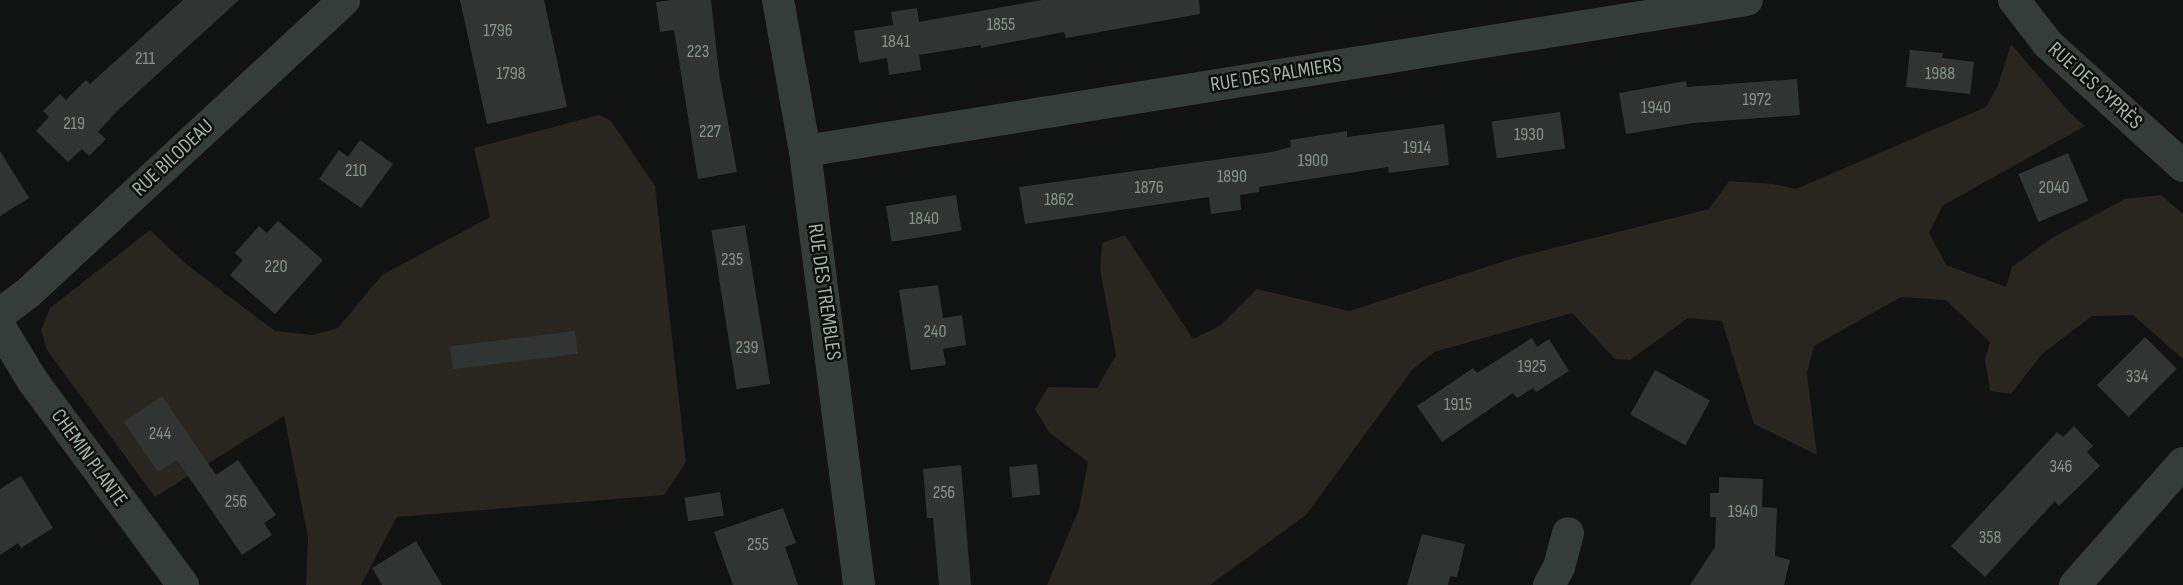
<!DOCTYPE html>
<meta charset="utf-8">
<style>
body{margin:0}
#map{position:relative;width:2183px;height:585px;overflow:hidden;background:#111212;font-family:"Sofia Sans Condensed",sans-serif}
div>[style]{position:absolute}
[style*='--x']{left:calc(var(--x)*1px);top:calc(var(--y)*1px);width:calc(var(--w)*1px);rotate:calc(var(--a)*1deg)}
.green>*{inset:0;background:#28261f}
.building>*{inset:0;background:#303533;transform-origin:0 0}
.minor>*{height:32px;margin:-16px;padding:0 16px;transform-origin:16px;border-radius:16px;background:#353d3a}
span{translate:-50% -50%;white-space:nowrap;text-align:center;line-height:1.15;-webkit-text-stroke:5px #0c0d0d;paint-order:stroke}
.number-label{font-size:18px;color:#85958b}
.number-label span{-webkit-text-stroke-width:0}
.street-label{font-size:21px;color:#a1b5a8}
</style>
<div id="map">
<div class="green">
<i style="clip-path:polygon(2011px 44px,2069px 112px,2085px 126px,1942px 206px,1929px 233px,1946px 265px,2006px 287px,2012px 267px,2052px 238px,2125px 199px,2161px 195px,2183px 214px,2183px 359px,2133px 315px,2092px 316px,2042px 354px,2011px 394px,1990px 391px,1985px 360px,1990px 342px,1946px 300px,1901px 297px,1814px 346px,1807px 373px,1817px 455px,1754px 424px,1722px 321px,1688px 318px,1630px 360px,1615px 359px,1572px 313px,1434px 352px,1412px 370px,1306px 515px,1210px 585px,1047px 585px,1079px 509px,1088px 462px,1049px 432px,1035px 409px,1048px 387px,1097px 388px,1116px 355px,1100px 269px,1102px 243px,1125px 235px,1193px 339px,1220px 326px,1257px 289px,1349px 311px,1514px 258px,1709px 209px,1729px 181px,1773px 184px,1796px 189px,1986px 107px,1998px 85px)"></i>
<i style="clip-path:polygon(599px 115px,611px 121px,655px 186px,686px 462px,664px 495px,397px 517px,361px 585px,306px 585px,308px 537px,284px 416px,155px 497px,47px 350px,41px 330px,50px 308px,150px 230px,186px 264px,275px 331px,313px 335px,338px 328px,382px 275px,490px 217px,474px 148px)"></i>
</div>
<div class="building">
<i style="clip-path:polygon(183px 0,239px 0,117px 111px,98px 132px,106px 139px,89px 156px,82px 149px,68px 162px,36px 131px,49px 117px,43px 111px,60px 94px,66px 100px,86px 80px,90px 84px)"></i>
<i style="clip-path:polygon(460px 0,544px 0,567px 107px,487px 124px)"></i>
<i style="clip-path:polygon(672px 0,711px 0,719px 73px,737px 172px,698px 179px,674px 30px,660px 32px,656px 2px)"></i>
<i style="clip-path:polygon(1042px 0,1199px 0,1200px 14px,1066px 38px,1064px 32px,981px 48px,981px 45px,919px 55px,921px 70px,889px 75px,887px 58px,859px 63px,854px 31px,893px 25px,891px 12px,917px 8px,919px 22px)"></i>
<i style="clip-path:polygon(1910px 50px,1943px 53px,1942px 58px,1974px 62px,1970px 94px,1906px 87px)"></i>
<i style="clip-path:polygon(1797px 79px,1800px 115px,1693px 123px,1626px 134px,1619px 93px,1686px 81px,1687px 87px)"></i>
<i style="left:1560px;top:112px;width:37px;height:69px;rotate:82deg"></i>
<i style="clip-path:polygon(1444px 124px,1449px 165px,1389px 173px,1388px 167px,1259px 187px,1259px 192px,1240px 195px,1241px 210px,1211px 214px,1209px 197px,1025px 224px,1019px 187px,1272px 152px,1291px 147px,1290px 140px,1347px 131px,1347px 137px)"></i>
<i style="clip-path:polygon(360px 140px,393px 164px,361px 208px,319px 179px,339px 150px,348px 157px)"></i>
<i style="clip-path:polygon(0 151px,29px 198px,0 216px)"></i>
<i style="left:2068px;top:153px;width:52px;height:54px;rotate:67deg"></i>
<i style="left:956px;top:195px;width:36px;height:71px;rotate:81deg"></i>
<i style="clip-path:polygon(278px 221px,323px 260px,275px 314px,230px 275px,243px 260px,235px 253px,259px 226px,267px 233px)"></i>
<i style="left:745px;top:225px;width:161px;height:34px;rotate:81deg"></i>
<i style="clip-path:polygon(938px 285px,943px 318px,962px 315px,966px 345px,943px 349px,946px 365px,911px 370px,899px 290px)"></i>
<i style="left:575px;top:331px;width:23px;height:126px;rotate:83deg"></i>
<i style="left:2145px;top:337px;width:45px;height:68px;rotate:45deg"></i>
<i style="clip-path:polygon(1532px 338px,1537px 347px,1549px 339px,1569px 371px,1536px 392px,1533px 388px,1517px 398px,1513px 393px,1442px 442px,1417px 406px,1473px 368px,1477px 373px)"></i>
<i style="left:1655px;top:370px;width:63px;height:51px;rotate:29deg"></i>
<i style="clip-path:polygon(162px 396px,216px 475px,238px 460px,276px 515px,264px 523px,272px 535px,242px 555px,177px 460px,158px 472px,124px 422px)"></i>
<i style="clip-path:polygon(2074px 426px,2093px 446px,2087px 452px,2100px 466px,2059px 506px,2055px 501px,1985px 577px,1951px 546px,2057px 432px,2063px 437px)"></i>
<i style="left:1037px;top:464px;width:31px;height:28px;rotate:84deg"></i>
<i style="clip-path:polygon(961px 465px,971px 585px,939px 585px,933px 518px,927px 518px,923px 469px)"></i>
<i style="clip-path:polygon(21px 476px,53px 528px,21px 548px,18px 543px,0 555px,0 489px)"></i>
<i style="clip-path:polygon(1719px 477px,1763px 479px,1762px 507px,1777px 508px,1775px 556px,1790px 560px,1784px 585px,1690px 585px,1715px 547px,1716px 517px,1710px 517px,1710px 493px,1719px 493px)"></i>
<i style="left:720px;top:492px;width:24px;height:36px;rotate:81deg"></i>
<i style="clip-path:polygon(783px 508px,796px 543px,785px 547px,798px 585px,733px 585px,714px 532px)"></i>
<i style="clip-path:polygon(1422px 534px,1465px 544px,1457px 577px,1450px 576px,1448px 585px,1407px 585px)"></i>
<i style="clip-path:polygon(416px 541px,442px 585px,382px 585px,372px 568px)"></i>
</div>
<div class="minor">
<i style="--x:778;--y:0;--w:153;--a:79.9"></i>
<i style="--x:805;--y:151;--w:437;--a:82.9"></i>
<i style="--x:2014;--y:0;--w:56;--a:52.3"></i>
<i style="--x:2048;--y:44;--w:182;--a:42.1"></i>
<i style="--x:805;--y:151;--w:954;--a:-9.11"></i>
<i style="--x:0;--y:314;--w:35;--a:-37"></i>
<i style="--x:28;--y:293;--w:431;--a:-42.8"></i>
<i style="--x:0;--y:327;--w:62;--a:58.9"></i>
<i style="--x:32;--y:380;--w:255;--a:53.6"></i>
<i style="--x:1549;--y:585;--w:21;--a:-61"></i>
<i style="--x:1559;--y:567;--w:35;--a:-75"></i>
<i style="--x:2075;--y:585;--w:163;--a:-48.5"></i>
</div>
<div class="number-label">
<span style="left:1001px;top:25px">1855</span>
<span style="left:498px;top:31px">1796</span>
<span style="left:896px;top:42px">1841</span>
<span style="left:698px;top:52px">223</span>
<span style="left:145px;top:59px">211</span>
<span style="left:511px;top:74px">1798</span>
<span style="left:1940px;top:74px">1988</span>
<span style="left:1757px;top:100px">1972</span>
<span style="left:1656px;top:108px">1940</span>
<span style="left:74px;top:124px">219</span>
<span style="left:710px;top:132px">227</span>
<span style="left:1529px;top:135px">1930</span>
<span style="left:1417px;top:148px">1914</span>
<span style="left:1313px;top:161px">1900</span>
<span style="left:356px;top:171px">210</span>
<span style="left:1232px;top:177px">1890</span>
<span style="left:1149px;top:188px">1876</span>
<span style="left:2054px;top:188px">2040</span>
<span style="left:1059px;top:200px">1862</span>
<span style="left:924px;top:219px">1840</span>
<span style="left:732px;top:260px">235</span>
<span style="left:276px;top:267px">220</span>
<span style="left:935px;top:332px">240</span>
<span style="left:747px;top:348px">239</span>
<span style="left:1532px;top:367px">1925</span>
<span style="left:2137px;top:377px">334</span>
<span style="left:1458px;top:405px">1915</span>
<span style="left:160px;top:434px">244</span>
<span style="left:2061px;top:467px">346</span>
<span style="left:944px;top:493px">256</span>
<span style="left:236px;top:502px">256</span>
<span style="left:1743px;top:512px">1940</span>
<span style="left:1990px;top:538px">358</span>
<span style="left:758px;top:545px">255</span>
</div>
<div class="street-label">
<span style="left:1276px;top:75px;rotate:-9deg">RUE DES PALMIERS</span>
<span style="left:2095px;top:86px;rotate:42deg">RUE DES CYPRÈS</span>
<span style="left:173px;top:158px;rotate:-43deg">RUE BILODEAU</span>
<span style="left:824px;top:292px;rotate:82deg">RUE DES TREMBLES</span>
<span style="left:89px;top:458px;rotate:54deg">CHEMIN PLANTE</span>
</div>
</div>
